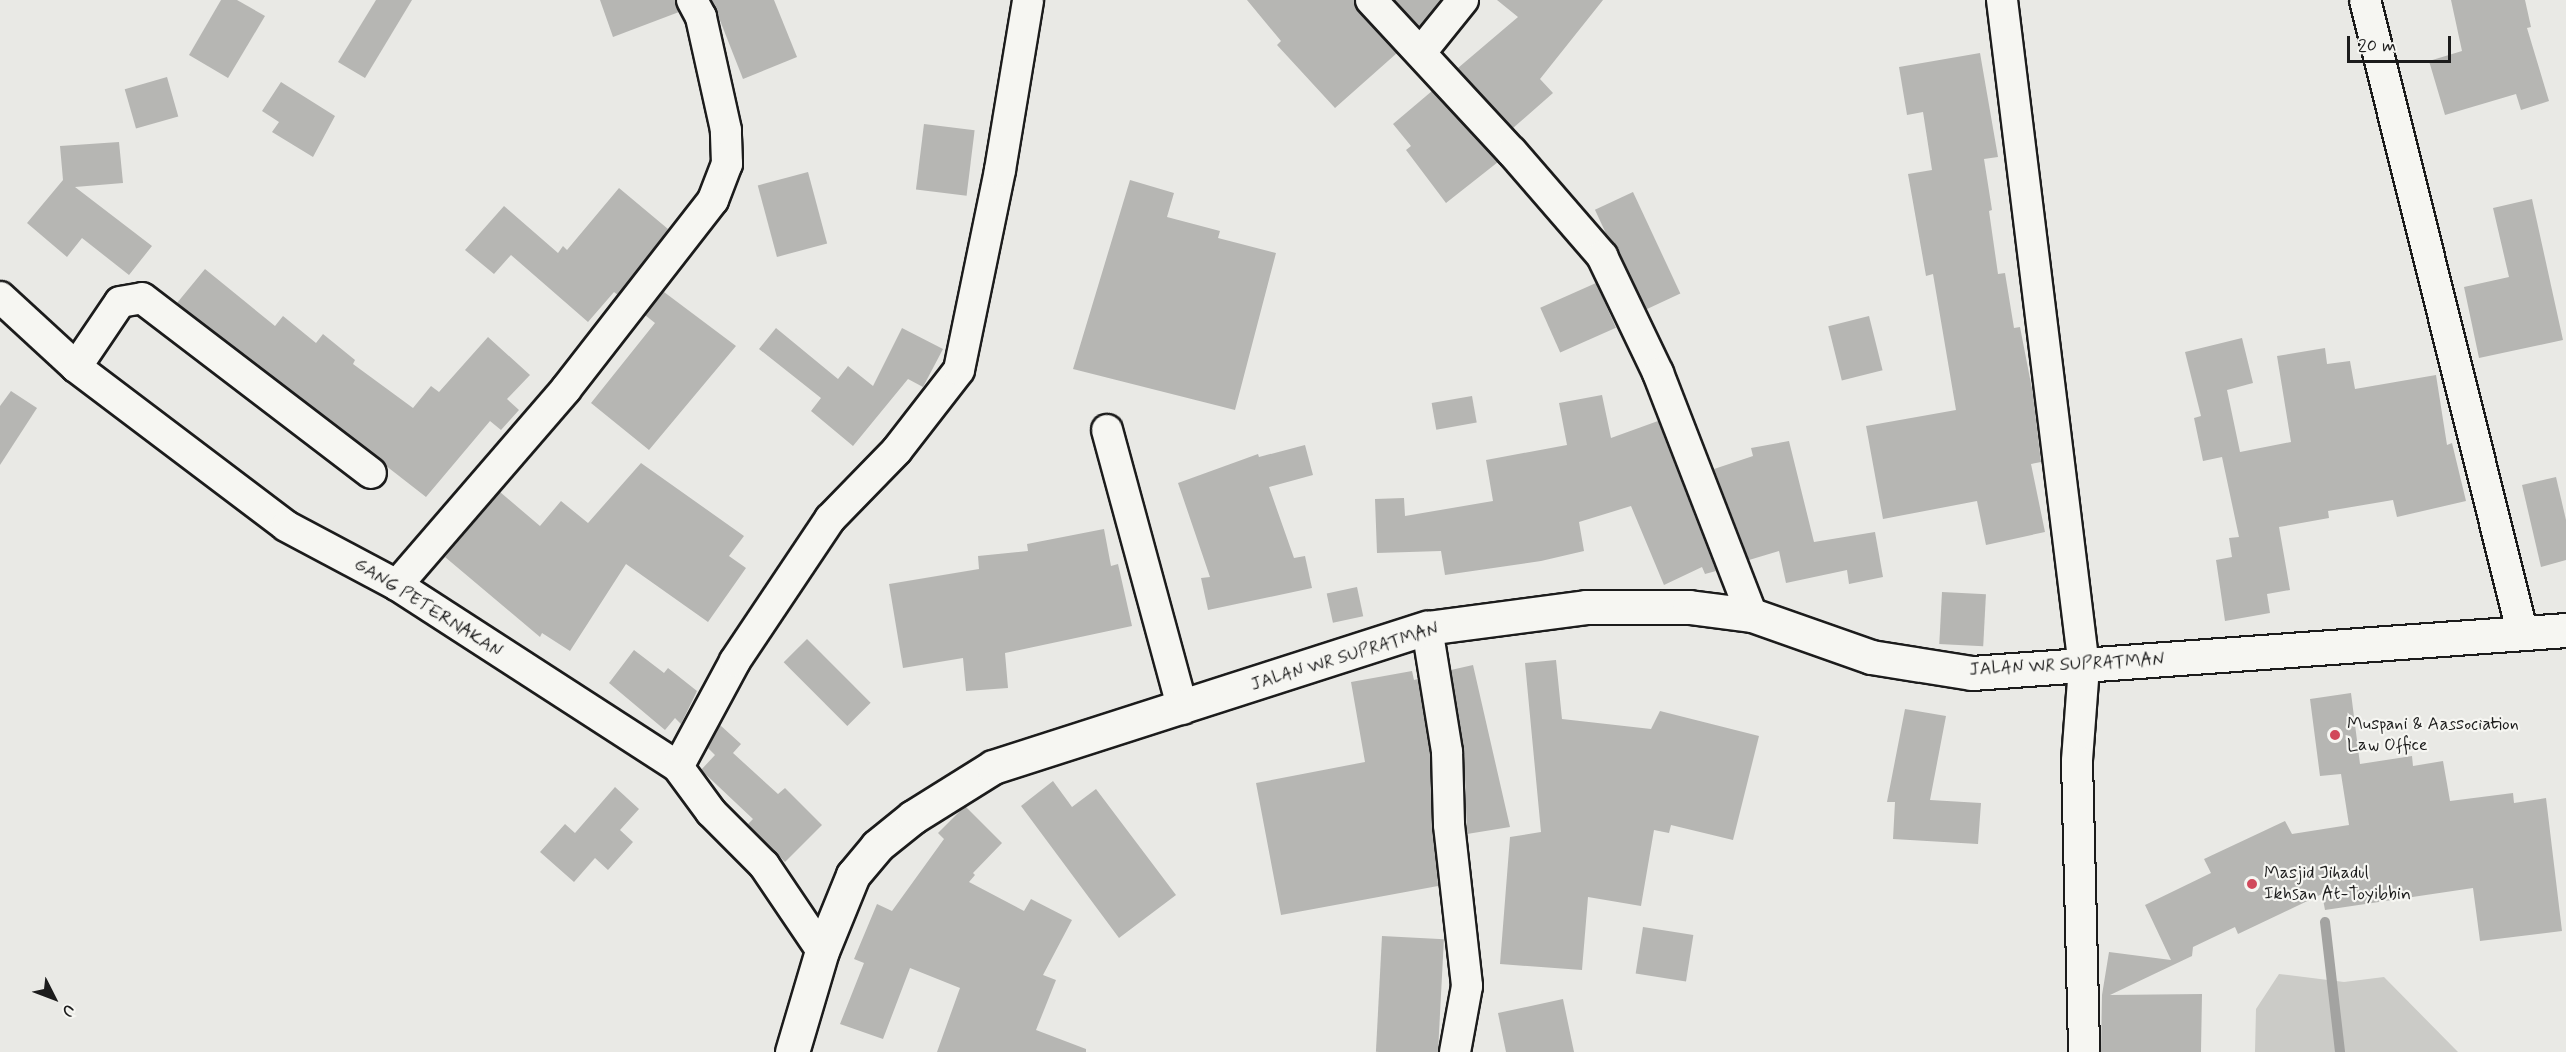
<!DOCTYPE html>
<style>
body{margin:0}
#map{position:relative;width:2566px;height:1052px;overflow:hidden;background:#e9e9e5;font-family:Mynerve,sans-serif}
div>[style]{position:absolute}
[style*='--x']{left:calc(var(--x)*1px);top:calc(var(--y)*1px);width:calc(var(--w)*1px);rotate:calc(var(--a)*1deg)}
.green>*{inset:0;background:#cbcbc7}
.stream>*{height:10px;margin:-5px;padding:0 5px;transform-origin:5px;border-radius:5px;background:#a3a3a1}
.building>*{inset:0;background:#b6b6b3;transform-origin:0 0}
.roads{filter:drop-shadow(2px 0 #1c1c1c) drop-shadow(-2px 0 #1c1c1c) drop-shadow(0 2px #1c1c1c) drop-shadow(0 -2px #1c1c1c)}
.street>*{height:30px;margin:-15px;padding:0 15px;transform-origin:15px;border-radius:15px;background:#f6f6f2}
.highway>*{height:33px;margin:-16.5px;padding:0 16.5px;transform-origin:16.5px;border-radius:16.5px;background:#f6f6f2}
.dots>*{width:16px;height:16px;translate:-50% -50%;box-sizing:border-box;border:3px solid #f6f6f2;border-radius:50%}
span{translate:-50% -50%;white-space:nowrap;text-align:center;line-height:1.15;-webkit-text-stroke:4.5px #f6f6f2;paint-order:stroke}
.street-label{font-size:18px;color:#1c1c1c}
.poi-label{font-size:18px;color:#1c1c1c}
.left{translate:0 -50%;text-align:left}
.north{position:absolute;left:24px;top:968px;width:60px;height:60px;-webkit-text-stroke:4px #f6f6f2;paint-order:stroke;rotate:132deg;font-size:16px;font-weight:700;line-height:24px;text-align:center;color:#1c1c1c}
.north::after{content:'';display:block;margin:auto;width:21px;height:27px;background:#1c1c1c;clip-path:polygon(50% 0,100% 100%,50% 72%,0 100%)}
.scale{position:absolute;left:2347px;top:36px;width:104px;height:27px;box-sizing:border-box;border:3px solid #1c1c1c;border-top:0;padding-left:8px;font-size:18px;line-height:21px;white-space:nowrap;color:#1c1c1c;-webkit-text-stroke:4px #f6f6f2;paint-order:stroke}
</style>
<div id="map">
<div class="green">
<i style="clip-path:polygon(2279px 974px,2344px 982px,2384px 977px,2458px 1052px,2255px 1052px,2256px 1009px)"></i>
</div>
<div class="stream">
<i style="--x:2325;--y:922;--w:131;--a:83.4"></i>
</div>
<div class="building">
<i style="clip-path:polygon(221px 0,237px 0,265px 16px,228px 78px,189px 55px)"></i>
<i style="clip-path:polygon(376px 0,412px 0,365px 78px,338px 62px)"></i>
<i style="clip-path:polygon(600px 0,675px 0,679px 12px,613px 37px)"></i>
<i style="clip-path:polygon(712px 0,774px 0,797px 57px,743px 79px)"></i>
<i style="clip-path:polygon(1247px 0,1354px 0,1358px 12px,1397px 53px,1335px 108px,1277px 45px,1281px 41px)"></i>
<i style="clip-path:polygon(1395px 0,1441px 0,1419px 27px)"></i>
<i style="clip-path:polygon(1497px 0,1603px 0,1540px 79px,1553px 93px,1513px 128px,1458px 68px,1518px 17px)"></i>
<i style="clip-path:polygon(2451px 0,2525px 0,2531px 27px,2527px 28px,2549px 101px,2521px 110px,2516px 94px,2445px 115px,2429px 61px,2462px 51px)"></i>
<i style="clip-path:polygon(1980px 53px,1998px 157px,1984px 159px,1992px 210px,1989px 211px,1998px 274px,2005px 273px,2014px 328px,2020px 327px,2033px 394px,2041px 462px,2031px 464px,2045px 532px,1986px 545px,1977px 501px,1883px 519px,1866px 426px,1956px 410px,1933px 274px,1926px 276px,1908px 174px,1932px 170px,1923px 112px,1907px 115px,1899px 67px)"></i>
<i style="left:167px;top:77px;width:41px;height:44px;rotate:74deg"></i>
<i style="clip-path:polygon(281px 82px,335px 116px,313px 157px,272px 132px,279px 122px,262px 111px)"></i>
<i style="clip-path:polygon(1432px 91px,1498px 162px,1446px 203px,1406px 150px,1411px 146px,1393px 124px)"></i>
<i style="left:924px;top:124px;width:51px;height:66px;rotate:7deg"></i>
<i style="clip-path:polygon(119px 142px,123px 183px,75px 187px,152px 246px,129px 275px,82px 238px,67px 257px,27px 223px,63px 180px,60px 146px)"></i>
<i style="left:808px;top:172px;width:74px;height:52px;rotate:75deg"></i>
<i style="clip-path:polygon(1130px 180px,1174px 193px,1167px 217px,1220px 231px,1218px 238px,1276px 253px,1235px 410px,1073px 369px)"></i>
<i style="clip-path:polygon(619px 188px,668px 229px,618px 295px,614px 292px,588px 322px,511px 255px,494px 274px,465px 250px,504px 206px,558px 253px,563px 246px,567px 250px)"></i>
<i style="left:1633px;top:192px;width:112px;height:42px;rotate:65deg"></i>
<i style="clip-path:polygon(2532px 199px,2563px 340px,2479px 358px,2464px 287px,2509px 277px,2493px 208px)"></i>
<i style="clip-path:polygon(205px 269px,275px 326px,283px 316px,316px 343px,323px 334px,355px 360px,353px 364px,413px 408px,431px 386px,439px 392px,488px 337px,530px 375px,507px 399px,519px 410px,501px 430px,490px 421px,426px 497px,177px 303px)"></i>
<i style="left:1596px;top:283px;width:49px;height:61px;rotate:66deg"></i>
<i style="clip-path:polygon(664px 292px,736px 346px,649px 450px,591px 403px,655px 323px,645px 315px)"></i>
<i style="left:1869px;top:316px;width:56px;height:42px;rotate:76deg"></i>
<i style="clip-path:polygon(776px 328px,838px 379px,848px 366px,873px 386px,902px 328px,943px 349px,923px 387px,908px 379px,853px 446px,811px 411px,821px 398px,759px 349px)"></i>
<i style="clip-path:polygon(2242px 338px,2253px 383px,2227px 390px,2240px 452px,2291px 442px,2277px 356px,2325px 348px,2327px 364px,2350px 361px,2355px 389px,2436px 375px,2447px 445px,2452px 443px,2466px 501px,2397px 517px,2393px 500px,2328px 511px,2329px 518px,2279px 527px,2290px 590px,2267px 594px,2270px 613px,2225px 621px,2216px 560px,2232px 557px,2229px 538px,2239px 537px,2222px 457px,2203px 461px,2194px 418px,2201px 416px,2185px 352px)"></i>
<i style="clip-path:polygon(11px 391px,37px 408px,0 465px,0 406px)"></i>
<i style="clip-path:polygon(1602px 395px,1611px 438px,1658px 421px,1716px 571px,1705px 574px,1702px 567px,1664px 585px,1631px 506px,1579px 522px,1584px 551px,1541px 561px,1445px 575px,1441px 551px,1377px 553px,1375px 499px,1404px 498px,1405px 516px,1493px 501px,1486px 460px,1567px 445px,1559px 403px)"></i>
<i style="left:1472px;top:396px;width:27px;height:41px;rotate:80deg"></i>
<i style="clip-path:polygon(1789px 441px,1814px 542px,1875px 532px,1883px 577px,1849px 584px,1847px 570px,1786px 583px,1779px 551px,1749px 560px,1714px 469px,1753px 456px,1751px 448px)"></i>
<i style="clip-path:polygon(1305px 445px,1313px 475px,1269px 487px,1294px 558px,1305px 556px,1312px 588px,1208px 610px,1201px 578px,1210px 577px,1178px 483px,1258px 454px,1259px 457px)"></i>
<i style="clip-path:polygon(641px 463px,744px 536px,729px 556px,746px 568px,708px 622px,626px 564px,570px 651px,542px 633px,540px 637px,445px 557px,500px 492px,540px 526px,561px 501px,588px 523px)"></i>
<i style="clip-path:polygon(2556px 477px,2566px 520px,2566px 560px,2541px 567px,2522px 485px)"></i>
<i style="clip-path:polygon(1104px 529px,1111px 566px,1118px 564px,1132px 626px,1005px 653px,1008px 688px,966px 691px,963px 658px,903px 668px,889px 584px,979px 569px,978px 556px,1028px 551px,1027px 544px)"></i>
<i style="left:1357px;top:587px;width:30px;height:31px;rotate:78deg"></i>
<i style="left:1942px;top:592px;width:44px;height:52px;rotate:3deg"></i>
<i style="left:807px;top:639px;width:90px;height:33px;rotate:45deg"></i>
<i style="clip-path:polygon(634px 650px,664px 673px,668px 668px,697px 691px,681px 724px,675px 718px,665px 730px,609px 683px)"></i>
<i style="clip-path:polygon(1556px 660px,1562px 719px,1651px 729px,1660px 711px,1759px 736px,1733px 840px,1671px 825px,1669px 833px,1654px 830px,1641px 906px,1588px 897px,1582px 970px,1500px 964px,1510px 837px,1541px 832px,1525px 663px)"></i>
<i style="clip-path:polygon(1473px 665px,1510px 827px,1467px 834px,1464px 751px,1451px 670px)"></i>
<i style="clip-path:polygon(1412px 671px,1414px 680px,1418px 679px,1430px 754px,1438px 886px,1281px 915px,1256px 783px,1365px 762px,1351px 682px)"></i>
<i style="clip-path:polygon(2351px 693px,2360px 764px,2412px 756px,2413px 766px,2443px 761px,2450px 801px,2513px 793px,2514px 803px,2546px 798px,2562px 931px,2480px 941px,2473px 888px,2325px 910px,2322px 894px,2238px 934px,2235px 927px,2193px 947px,2192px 956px,2110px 995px,2202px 994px,2201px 1052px,2101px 1052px,2102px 995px,2109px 952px,2171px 960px,2145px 905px,2211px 873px,2204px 859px,2285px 821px,2292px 834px,2349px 825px,2341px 774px,2320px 776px,2310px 699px)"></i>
<i style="clip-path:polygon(1905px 709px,1946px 716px,1930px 800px,1981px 803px,1978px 844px,1893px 839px,1895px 802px,1887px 802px)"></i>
<i style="clip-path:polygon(720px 725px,741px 744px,733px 753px,778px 794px,785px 788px,822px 825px,785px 862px,748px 824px,753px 819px,701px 770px,715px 755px,708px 748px)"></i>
<i style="clip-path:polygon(1053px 781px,1072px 807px,1096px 789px,1176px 895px,1119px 938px,1021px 806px)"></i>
<i style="clip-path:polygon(615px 787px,639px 809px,620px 830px,633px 842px,608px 870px,595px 858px,574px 882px,540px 852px,565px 824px,575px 833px)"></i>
<i style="clip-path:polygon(965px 806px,1002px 843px,973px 873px,975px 875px,969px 882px,1024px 911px,1031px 899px,1072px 920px,1043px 975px,1056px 980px,1036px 1030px,1086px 1049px,1086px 1052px,937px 1052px,960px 988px,910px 968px,883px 1039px,840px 1024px,864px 963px,854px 959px,877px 904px,892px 911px,944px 839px,938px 833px)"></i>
<i style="left:1643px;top:927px;width:51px;height:47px;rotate:9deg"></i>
<i style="left:1382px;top:936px;width:62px;height:116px;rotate:3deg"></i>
<i style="clip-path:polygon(1563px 999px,1574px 1052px,1506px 1052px,1498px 1013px)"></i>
</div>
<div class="roads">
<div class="street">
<i style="--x:1371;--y:0;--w:207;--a:47.2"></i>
<i style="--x:1512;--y:152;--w:138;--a:49.1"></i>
<i style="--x:1602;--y:256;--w:130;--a:64.4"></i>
<i style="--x:1658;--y:373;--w:260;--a:68.8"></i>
<i style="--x:2002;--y:0;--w:672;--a:82.99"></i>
<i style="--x:2084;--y:667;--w:94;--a:94.3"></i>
<i style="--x:2077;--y:761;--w:291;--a:88.6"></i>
<i style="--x:2365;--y:0;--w:650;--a:76.03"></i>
<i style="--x:1421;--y:52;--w:67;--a:-51.1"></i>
<i style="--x:0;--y:297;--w:103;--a:42.6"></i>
<i style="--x:76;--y:367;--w:263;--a:37.1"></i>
<i style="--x:286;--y:526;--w:126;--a:28"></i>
<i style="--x:397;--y:585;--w:335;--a:32.9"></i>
<i style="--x:678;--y:767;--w:56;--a:53.7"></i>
<i style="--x:711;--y:812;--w:75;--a:45"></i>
<i style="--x:764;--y:865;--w:104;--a:56"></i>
<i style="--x:76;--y:367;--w:78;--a:-55.9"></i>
<i style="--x:120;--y:302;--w:22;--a:-10"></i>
<i style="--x:142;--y:298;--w:288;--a:37.4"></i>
<i style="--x:1107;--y:430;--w:289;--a:74.8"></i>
<i style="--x:397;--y:585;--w:259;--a:-49.2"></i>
<i style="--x:566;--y:389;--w:239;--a:-52.1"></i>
<i style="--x:713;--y:200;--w:39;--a:-69"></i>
<i style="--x:727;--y:164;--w:34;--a:-92"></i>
<i style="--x:726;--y:130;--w:116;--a:-102.5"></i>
<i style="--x:701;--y:17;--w:19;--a:-118"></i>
<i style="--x:1427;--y:628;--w:126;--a:80.8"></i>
<i style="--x:1447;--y:752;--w:73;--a:88.4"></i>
<i style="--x:1449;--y:825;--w:162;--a:83.6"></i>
<i style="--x:1467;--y:986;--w:67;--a:100.3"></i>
<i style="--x:678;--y:767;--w:120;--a:-61.7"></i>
<i style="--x:735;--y:661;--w:171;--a:-56.2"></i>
<i style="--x:830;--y:519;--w:96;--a:-45.8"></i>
<i style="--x:897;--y:450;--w:101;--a:-52.2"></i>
<i style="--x:959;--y:370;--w:204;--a:-78.4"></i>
<i style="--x:1000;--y:170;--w:172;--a:-80.6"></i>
</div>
<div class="highway">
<i style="--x:792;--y:1052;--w:105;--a:-73.5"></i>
<i style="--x:822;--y:951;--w:82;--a:-67.8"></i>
<i style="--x:853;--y:875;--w:38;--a:-50"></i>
<i style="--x:877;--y:846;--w:46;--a:-38.9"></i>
<i style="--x:913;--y:817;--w:94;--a:-32"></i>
<i style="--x:993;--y:767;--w:456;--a:-17.8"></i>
<i style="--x:1427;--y:628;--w:160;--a:-7.5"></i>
<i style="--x:1586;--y:607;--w:103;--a:0"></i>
<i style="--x:1689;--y:607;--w:64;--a:7.2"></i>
<i style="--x:1752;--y:615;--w:126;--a:19.4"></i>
<i style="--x:1871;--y:657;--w:102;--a:9"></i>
<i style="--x:1972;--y:673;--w:596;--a:-4.14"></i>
</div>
</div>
<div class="dots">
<i style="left:2335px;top:735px;background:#d1495b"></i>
<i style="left:2252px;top:884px;background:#d1495b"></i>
</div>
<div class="street-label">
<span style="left:428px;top:608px;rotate:32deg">GANG PETERNAKAN</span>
<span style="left:1345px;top:657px;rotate:-17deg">JALAN WR SUPRATMAN</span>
<span style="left:2067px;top:665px;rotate:-3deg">JALAN WR SUPRATMAN</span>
</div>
<div class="poi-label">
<span class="left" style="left:2347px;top:735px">Muspani &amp; Aassociation<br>Law Office</span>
<span class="left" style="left:2264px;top:884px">Masjid Jihadul<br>Ikhsan At-Toyibbin</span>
</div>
<div class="north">U</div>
<div class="scale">20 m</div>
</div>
